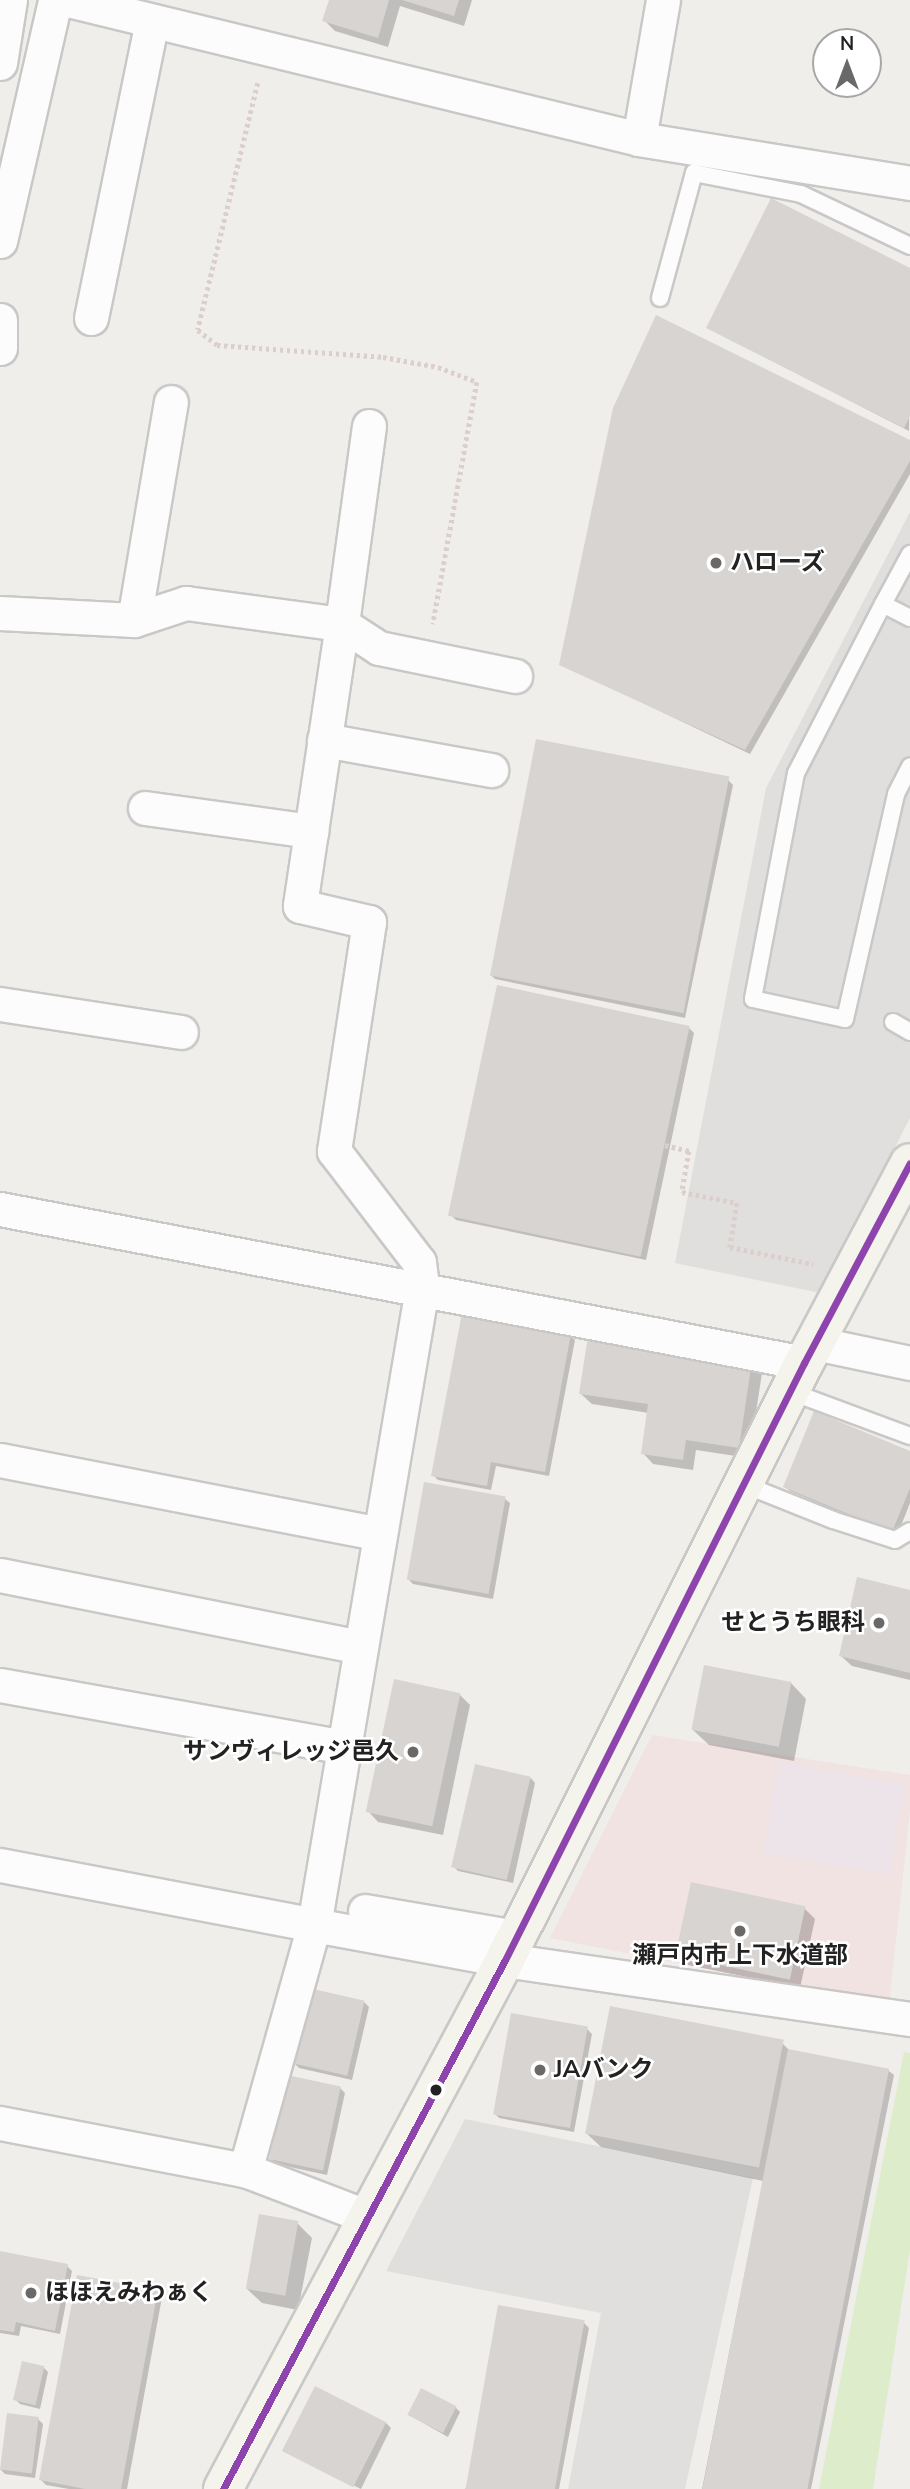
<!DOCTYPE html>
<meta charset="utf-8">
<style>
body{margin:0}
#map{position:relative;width:910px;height:2489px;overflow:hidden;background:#f0eeeb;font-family:"Nunito Sans","Noto Sans JP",sans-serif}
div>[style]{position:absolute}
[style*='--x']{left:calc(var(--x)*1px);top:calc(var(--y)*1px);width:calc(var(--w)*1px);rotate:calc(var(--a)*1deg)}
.commercial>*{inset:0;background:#f1e3e1}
.industrial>*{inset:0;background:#ede4e9;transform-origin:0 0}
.grass>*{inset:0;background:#ddeccb}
.parking>*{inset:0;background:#e0dfde}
.shadow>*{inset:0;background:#0003}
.building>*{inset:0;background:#d7d4d2;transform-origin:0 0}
.path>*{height:4.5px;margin-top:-2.25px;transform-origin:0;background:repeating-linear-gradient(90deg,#dccecd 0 3.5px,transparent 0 7px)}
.roads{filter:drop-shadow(2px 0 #c9c8c7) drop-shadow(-2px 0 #c9c8c7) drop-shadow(0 2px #c9c8c7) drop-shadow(0 -2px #c9c8c7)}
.lane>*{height:16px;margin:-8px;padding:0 8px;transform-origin:8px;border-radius:8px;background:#fdfcfc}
.street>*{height:33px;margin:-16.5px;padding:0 16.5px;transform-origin:16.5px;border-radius:16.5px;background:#fdfcfc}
.secondary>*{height:38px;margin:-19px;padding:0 19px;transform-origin:19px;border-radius:19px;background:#f4f4ed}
.bus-1>*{height:7px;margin:-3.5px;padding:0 3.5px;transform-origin:3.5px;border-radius:3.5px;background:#8e44ad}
.dots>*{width:19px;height:19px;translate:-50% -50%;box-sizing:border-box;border:4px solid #fff;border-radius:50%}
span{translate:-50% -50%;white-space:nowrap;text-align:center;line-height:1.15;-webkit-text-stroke:5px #fff;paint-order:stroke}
.poi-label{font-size:24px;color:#222;font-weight:700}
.left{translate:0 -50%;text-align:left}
.right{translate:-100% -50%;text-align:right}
.north{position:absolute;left:812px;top:28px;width:70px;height:70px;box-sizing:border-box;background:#fff;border:2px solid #a7a7a7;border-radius:50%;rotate:0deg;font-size:19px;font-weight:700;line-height:28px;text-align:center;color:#222}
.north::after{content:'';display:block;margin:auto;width:24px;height:32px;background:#6a6968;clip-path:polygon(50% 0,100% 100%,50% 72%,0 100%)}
</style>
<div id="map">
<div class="commercial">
<i style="clip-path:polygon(652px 1735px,910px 1775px,910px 1811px,889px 2005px,550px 1938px)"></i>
</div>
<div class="industrial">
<i style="left:779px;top:1762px;width:128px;height:92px;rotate:10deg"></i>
</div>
<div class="grass">
<i style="clip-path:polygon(904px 2052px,910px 2053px,910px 2249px,873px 2489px,819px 2489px)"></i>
</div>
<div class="parking">
<i style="clip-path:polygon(910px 512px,910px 1118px,820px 1293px,675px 1263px,766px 788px)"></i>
<i style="clip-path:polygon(465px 2119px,753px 2178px,685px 2489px,568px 2489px,601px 2313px,386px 2271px)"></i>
</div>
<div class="shadow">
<i style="clip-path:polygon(331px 0,472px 0,464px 26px,400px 6px,388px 47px,335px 31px,324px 20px)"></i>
<i style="clip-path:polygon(910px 270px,909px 431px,708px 328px)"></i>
<i style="clip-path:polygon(910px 442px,910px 474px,750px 754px,561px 664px)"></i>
<i style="clip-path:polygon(728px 780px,733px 785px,685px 1018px,495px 979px,490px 974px)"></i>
<i style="clip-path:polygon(689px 1028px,694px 1033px,646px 1260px,456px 1220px,451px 1215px)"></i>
<i style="clip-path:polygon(570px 1336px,575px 1340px,549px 1476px,496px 1466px,491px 1490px,438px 1480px,433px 1475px)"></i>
<i style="clip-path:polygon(751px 1362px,762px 1373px,749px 1458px,696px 1450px,693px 1470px,653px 1464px,643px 1453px,649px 1413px,592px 1404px,581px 1394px)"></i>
<i style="clip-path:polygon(910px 1453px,910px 1503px,897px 1536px,790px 1491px,785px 1487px)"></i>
<i style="clip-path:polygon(505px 1499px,510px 1503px,493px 1599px,413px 1584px,408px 1579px)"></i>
<i style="clip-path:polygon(910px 1591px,910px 1680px,852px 1666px,841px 1656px)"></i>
<i style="clip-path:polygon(791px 1683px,806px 1699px,794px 1761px,709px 1745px,693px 1730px)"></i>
<i style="clip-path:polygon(460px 1695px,470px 1705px,443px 1835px,378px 1822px,368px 1811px)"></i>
<i style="clip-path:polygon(531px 1778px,535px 1783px,513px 1883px,458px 1871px,453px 1866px)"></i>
<i style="clip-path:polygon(804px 1908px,815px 1919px,800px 1988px,688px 1965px,677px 1954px)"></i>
<i style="clip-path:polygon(364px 2002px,369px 2007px,352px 2080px,299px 2068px,294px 2063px)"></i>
<i style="clip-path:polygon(587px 2029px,592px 2034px,574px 2132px,499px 2118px,494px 2113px)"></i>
<i style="clip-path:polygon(782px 2043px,790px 2051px,889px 2071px,894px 2075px,811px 2489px,702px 2489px,763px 2181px,601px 2147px,585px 2132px)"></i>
<i style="clip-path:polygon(340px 2088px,345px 2093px,327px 2175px,276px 2164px,271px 2159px)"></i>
<i style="clip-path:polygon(297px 2223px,312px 2238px,298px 2310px,262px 2303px,246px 2288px)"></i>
<i style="clip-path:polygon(0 2253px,67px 2266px,72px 2271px,60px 2334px,21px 2326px,19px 2336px,0 2333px)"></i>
<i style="clip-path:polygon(157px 2292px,162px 2297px,127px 2489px,69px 2489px,46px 2485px,41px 2480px)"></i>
<i style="clip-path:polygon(584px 2323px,589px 2328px,559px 2489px,465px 2489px)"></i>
<i style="clip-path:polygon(43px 2367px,48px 2372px,40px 2409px,20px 2404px,15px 2399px)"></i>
<i style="clip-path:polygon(456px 2408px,460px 2412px,448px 2437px,409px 2415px)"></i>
<i style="clip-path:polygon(38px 2419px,43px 2424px,35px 2478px,5px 2474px,0 2469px)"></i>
<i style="clip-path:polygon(386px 2423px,391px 2428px,361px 2489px,285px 2452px)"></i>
</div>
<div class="building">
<i style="clip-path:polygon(329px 0,389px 0,378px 38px,322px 21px)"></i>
<i style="clip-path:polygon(402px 0,459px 0,454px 16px)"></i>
<i style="clip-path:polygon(771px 198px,910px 268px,910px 416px,904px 428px,706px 328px)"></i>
<i style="clip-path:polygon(656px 315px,910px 440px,910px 461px,745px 750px,559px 665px,613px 408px)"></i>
<i style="left:536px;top:739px;width:197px;height:241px;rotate:11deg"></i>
<i style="left:497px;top:985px;width:197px;height:236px;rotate:12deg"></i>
<i style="clip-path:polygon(462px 1313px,571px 1334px,545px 1472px,491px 1462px,487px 1486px,431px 1476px)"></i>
<i style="clip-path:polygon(588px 1336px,752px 1361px,739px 1448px,686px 1440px,683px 1460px,641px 1454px,648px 1404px,579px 1394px)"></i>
<i style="clip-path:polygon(814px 1411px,910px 1451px,910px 1488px,892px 1532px,783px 1487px)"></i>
<i style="left:424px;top:1482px;width:83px;height:99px;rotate:10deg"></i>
<i style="clip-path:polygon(857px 1577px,910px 1590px,910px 1673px,839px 1656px)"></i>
<i style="left:704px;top:1665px;width:89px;height:66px;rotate:11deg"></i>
<i style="left:394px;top:1679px;width:68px;height:136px;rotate:12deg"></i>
<i style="left:475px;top:1764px;width:57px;height:106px;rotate:13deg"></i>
<i style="left:691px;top:1882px;width:117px;height:75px;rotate:12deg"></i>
<i style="left:309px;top:1988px;width:57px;height:77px;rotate:13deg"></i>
<i style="left:610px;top:2006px;width:177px;height:130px;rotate:11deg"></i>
<i style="left:511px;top:2013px;width:78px;height:103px;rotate:10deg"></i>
<i style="left:788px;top:2049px;width:103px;height:449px;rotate:11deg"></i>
<i style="left:287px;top:2075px;width:55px;height:86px;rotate:12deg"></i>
<i style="left:259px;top:2214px;width:40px;height:76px;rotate:10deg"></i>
<i style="clip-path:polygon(0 2251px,68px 2264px,55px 2331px,16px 2322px,14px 2332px,0 2330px)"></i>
<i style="clip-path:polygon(77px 2275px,158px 2290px,121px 2489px,85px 2489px,39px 2480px)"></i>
<i style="left:498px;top:2305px;width:88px;height:187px;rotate:10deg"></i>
<i style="left:22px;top:2361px;width:23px;height:40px;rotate:13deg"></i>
<i style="left:315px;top:2386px;width:80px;height:73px;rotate:27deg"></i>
<i style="left:421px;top:2388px;width:40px;height:30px;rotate:27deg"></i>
<i style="left:7px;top:2413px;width:32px;height:57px;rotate:7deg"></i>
</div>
<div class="path">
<i style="--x:258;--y:83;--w:254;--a:103.7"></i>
<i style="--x:198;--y:330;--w:24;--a:38"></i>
<i style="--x:217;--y:345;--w:166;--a:4.1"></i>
<i style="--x:383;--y:357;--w:56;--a:10.3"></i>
<i style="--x:438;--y:367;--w:42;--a:21"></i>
<i style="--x:477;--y:382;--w:246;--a:100.3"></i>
<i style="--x:665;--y:1145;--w:25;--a:14"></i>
<i style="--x:689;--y:1151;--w:42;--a:99.7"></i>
<i style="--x:682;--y:1192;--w:56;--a:11.3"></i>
<i style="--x:737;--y:1203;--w:45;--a:99"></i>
<i style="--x:730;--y:1247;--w:85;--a:11.6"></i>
</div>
<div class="roads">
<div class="lane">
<i style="--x:660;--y:298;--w:130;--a:-74.8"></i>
<i style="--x:694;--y:173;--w:109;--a:11.1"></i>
<i style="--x:801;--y:194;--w:121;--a:25.5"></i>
<i style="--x:883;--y:604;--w:57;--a:-61.6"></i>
<i style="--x:910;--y:618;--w:30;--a:-153"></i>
<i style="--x:883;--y:604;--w:190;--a:117.2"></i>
<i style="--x:796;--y:773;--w:230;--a:100.8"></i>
<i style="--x:753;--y:999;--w:94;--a:12.3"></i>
<i style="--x:845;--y:1019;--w:231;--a:-77.2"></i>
<i style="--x:896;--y:794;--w:31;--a:-63"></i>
<i style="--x:893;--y:1022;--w:20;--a:30"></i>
<i style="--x:789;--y:1391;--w:129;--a:20.4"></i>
<i style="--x:743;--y:1484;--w:97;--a:21.8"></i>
<i style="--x:833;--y:1520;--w:65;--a:17.9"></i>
<i style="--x:895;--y:1540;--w:17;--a:-31"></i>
</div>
<div class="street">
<i style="--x:68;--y:0;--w:588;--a:13.68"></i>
<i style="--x:639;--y:139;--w:275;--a:9.2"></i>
<i style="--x:0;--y:63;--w:64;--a:-81"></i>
<i style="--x:639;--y:139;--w:141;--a:-80.2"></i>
<i style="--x:0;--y:241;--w:247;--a:-77.1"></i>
<i style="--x:91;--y:318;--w:303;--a:-78.4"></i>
<i style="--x:0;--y:320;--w:28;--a:90"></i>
<i style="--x:369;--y:426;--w:200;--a:97.8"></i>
<i style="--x:342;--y:624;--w:44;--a:33"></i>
<i style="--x:379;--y:648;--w:139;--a:11.6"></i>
<i style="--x:0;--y:613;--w:134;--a:3"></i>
<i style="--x:134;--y:620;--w:55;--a:-18.1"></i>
<i style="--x:186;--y:603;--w:157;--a:7.7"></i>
<i style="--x:342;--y:624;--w:285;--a:98.5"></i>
<i style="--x:300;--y:906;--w:71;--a:13.1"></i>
<i style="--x:369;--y:922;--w:232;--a:98.7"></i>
<i style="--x:334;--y:1151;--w:140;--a:52.6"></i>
<i style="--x:419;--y:1262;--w:26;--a:83"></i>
<i style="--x:422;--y:1288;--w:646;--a:99.62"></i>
<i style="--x:314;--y:1925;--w:194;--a:10.4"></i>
<i style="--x:505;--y:1960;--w:409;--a:8.3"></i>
<i style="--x:134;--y:620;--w:221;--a:-80.4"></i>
<i style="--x:324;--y:740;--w:170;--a:10.2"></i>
<i style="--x:145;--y:808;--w:168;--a:7.9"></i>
<i style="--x:0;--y:1004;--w:183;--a:8.8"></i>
<i style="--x:0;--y:1209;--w:819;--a:10.84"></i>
<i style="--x:815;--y:1343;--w:97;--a:11.9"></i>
<i style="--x:0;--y:1460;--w:387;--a:11"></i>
<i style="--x:0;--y:1575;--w:368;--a:11.3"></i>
<i style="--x:0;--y:1685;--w:350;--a:10.2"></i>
<i style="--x:0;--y:1865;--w:320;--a:10.8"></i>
<i style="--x:314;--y:1925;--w:255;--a:105.7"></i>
<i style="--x:365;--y:1911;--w:153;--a:9.8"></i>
<i style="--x:0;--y:2123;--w:249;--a:10.9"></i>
<i style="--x:245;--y:2170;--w:132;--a:20.9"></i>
</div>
<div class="secondary">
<i style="--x:223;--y:2489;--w:599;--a:-61.94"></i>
<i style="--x:505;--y:1960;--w:668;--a:-63.4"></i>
<i style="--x:804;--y:1363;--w:226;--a:-62.1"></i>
</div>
</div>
<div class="bus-1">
<i style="--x:223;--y:2489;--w:599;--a:-61.94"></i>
<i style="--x:505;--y:1960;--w:668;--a:-63.4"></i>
<i style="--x:804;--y:1363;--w:226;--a:-62.1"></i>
</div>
<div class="dots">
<i style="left:716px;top:563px;background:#6a6968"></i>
<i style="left:879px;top:1623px;background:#6a6968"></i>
<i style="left:413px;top:1752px;background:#6a6968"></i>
<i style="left:740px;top:1931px;background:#6a6968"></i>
<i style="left:540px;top:2070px;background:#6a6968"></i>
<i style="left:436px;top:2090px;background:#222"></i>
<i style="left:31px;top:2293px;background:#6a6968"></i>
</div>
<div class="poi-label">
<span class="left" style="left:730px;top:563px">ハローズ</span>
<span class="right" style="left:865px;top:1623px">せとうち眼科</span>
<span class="right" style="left:399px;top:1752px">サンヴィレッジ邑久</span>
<span style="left:740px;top:1956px">瀬戸内市上下水道部</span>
<span class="left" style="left:554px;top:2070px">JAバンク</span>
<span class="left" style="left:45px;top:2293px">ほほえみわぁく</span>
</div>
<div class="north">N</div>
</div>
